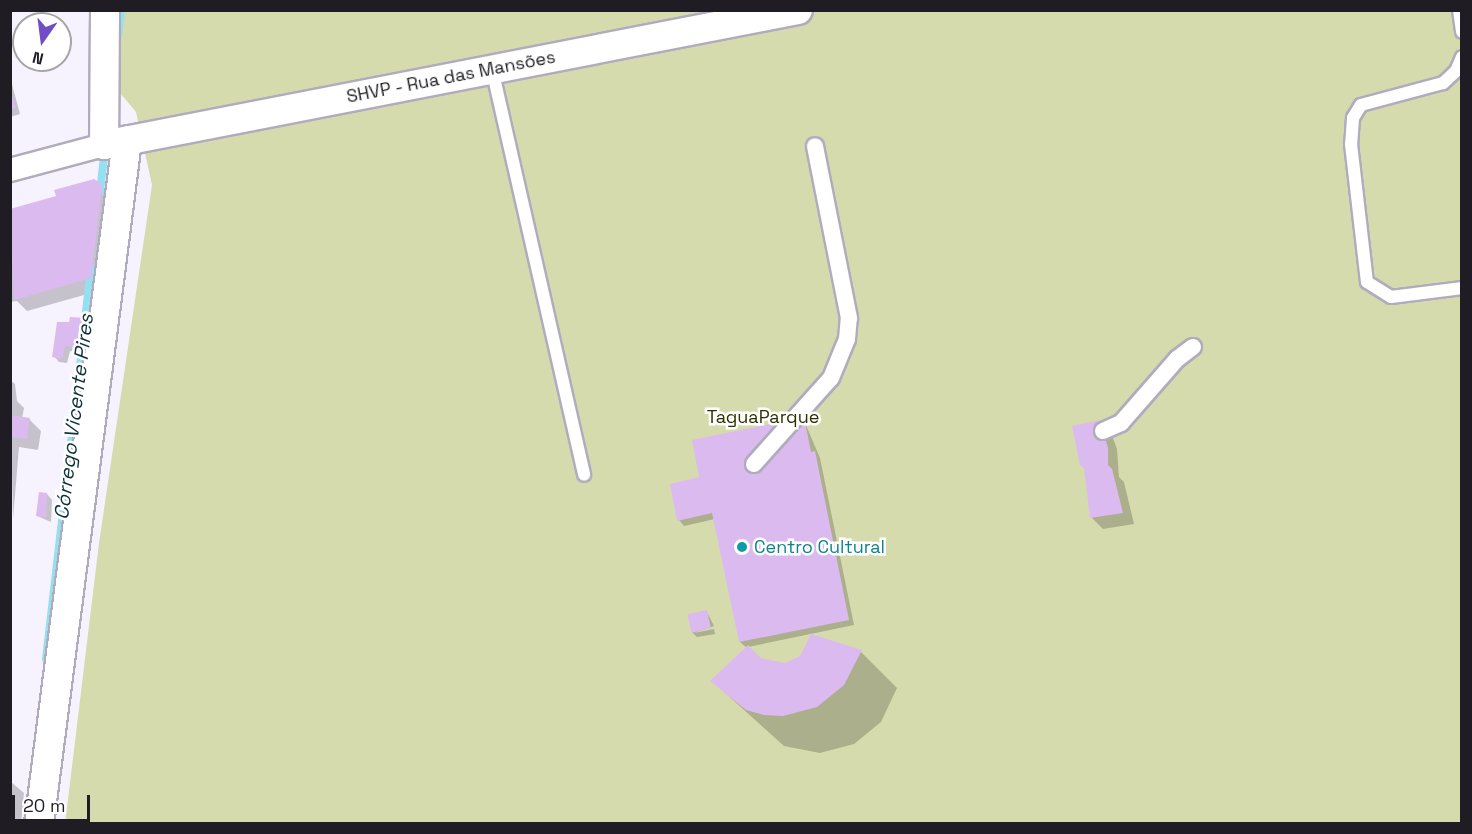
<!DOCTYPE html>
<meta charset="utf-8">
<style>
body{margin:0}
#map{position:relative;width:1472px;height:834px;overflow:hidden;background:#f7f3fe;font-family:"Space Grotesk",sans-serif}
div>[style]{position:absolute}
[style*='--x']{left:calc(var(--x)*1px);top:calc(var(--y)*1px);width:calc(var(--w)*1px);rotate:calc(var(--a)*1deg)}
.green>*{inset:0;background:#d6dbae}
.shadow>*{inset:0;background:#0003}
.stream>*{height:8px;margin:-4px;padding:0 4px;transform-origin:4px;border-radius:4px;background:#94dff0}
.building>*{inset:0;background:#dbbbef;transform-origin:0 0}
.roads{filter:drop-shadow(2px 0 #b1acbd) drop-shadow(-2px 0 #b1acbd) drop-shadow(0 2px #b1acbd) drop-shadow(0 -2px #b1acbd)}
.service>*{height:12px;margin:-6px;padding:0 6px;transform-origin:6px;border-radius:6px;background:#fff}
.pedestrian>*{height:16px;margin:-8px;padding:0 8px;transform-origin:8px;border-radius:8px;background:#fff}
.minor>*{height:22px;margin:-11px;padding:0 11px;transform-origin:11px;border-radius:11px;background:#fff}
.tertiary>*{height:28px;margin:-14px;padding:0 14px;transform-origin:14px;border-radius:14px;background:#fff}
.dots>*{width:16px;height:16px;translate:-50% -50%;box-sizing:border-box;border:3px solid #fff;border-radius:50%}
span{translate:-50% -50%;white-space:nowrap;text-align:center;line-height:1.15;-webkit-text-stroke:5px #fff;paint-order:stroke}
.street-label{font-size:18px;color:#1f1d23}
.park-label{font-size:18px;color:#2d3001}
.culture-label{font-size:18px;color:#0d838f}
.left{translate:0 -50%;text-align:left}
.water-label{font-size:20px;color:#0d3239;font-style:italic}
.frame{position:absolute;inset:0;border:12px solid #1f1d23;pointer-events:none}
.north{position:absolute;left:12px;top:12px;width:60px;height:60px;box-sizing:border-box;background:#fff;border:2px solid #a5a5a7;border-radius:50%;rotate:194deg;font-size:16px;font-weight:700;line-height:24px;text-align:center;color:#1f1d23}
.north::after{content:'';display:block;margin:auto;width:21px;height:27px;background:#724dc6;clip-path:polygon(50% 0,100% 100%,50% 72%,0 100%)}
.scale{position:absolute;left:12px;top:795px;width:78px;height:27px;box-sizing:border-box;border:3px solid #1f1d23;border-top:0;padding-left:8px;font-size:18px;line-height:21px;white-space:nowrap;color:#1f1d23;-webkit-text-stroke:4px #fff;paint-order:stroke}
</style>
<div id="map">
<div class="green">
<i style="clip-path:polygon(121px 11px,1461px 11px,1461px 823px,65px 824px,99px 543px,152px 185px,136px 112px,120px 93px)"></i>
</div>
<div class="shadow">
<i style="clip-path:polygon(10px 77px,20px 114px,10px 117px)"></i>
<i style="clip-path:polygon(101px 184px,112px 196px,102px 290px,27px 311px,17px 301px,10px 302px,10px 211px)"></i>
<i style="clip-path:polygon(86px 320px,91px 325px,88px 353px,70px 351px,67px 363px,59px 362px,54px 356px)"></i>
<i style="clip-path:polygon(10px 380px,15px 384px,17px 401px,24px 408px,22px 419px,29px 419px,41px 431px,38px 450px,19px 447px,13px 519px)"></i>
<i style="clip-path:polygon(803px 418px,820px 458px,854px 625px,748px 647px,761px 659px,779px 665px,861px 652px,897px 688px,881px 722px,854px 744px,820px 753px,784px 746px,712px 681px,747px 648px,740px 642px,715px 519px,684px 526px,679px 520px,701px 478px)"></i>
<i style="clip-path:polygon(1100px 422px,1111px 433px,1117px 449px,1119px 477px,1124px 482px,1134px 524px,1103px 529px,1092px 518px)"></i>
<i style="clip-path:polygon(47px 494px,52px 500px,51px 522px,37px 516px)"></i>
<i style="clip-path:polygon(707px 612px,714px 626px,694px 633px,714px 629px,715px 634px,697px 637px,692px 632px)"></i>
<i style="clip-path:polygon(10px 781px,24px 793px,21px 824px,10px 824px)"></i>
</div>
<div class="stream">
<i style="--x:118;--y:36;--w:26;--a:-83"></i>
<i style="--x:100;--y:191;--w:42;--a:-83.2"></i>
<i style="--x:84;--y:328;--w:60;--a:-83.3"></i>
<i style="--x:46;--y:659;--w:321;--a:-83.4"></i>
</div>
<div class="building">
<i style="clip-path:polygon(10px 90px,16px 108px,10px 110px)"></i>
<i style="clip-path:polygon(94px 179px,101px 183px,102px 188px,91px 278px,14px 300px,10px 209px,56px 196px,54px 190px)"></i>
<i style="clip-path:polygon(70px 317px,87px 318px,83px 348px,65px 346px,62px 359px,52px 357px,57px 322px,69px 322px)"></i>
<i style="clip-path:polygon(10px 415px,30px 418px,27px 439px,10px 437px)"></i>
<i style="clip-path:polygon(804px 417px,811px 452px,815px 451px,849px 620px,739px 642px,712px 513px,677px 521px,670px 484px,699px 477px,692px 440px)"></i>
<i style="clip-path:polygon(1100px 420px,1108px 448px,1108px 465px,1112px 469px,1123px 513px,1090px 518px,1084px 468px,1080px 465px,1072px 426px)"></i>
<i style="clip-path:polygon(39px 492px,47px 493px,46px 517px,36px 516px)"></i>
<i style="left:707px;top:610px;width:19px;height:20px;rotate:78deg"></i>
<i style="clip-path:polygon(811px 634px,862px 650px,844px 685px,817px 707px,783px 716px,764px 715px,746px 710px,710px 681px,748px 645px,761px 658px,785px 663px,800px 656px)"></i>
</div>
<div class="roads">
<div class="service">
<i style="--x:1459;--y:10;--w:22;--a:82"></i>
<i style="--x:1462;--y:57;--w:15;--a:113"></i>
<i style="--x:1456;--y:71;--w:18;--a:137"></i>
<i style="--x:1443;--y:83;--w:85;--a:165"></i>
<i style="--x:1361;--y:105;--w:15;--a:122"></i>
<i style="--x:1353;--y:118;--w:26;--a:94"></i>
<i style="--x:1351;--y:144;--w:139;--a:83.4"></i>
<i style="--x:1367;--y:282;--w:28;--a:32"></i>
<i style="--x:1391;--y:297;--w:72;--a:-7.2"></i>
<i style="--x:492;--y:69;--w:416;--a:77.2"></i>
</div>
<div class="pedestrian">
<i style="--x:1103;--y:431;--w:20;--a:-24"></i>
<i style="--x:1121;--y:423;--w:85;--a:-48.8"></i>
<i style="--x:1177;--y:359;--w:20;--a:-37"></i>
<i style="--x:754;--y:464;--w:115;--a:-48.2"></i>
<i style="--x:831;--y:378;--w:42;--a:-67.7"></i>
<i style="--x:847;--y:339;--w:21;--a:-85"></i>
<i style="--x:849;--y:318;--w:175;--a:-101.2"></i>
</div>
<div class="minor">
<i style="--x:10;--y:170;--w:97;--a:-14.9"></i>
</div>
<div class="tertiary">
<i style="--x:105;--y:10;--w:135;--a:90.4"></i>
<i style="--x:104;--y:145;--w:707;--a:-11.01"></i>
<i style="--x:39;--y:824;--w:689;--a:-82.66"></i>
</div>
</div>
<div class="dots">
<i style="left:742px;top:547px;background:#0f9aa8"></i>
</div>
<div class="street-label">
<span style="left:451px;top:77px;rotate:-11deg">SHVP - Rua das Mansões</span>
</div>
<div class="park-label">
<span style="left:763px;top:417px">TaguaParque</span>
</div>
<div class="culture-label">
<span class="left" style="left:754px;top:547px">Centro Cultural</span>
</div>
<div class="water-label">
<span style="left:74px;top:417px;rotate:-83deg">Córrego Vicente Pires</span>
</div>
<div class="frame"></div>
<div class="north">N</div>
<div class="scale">20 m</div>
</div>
